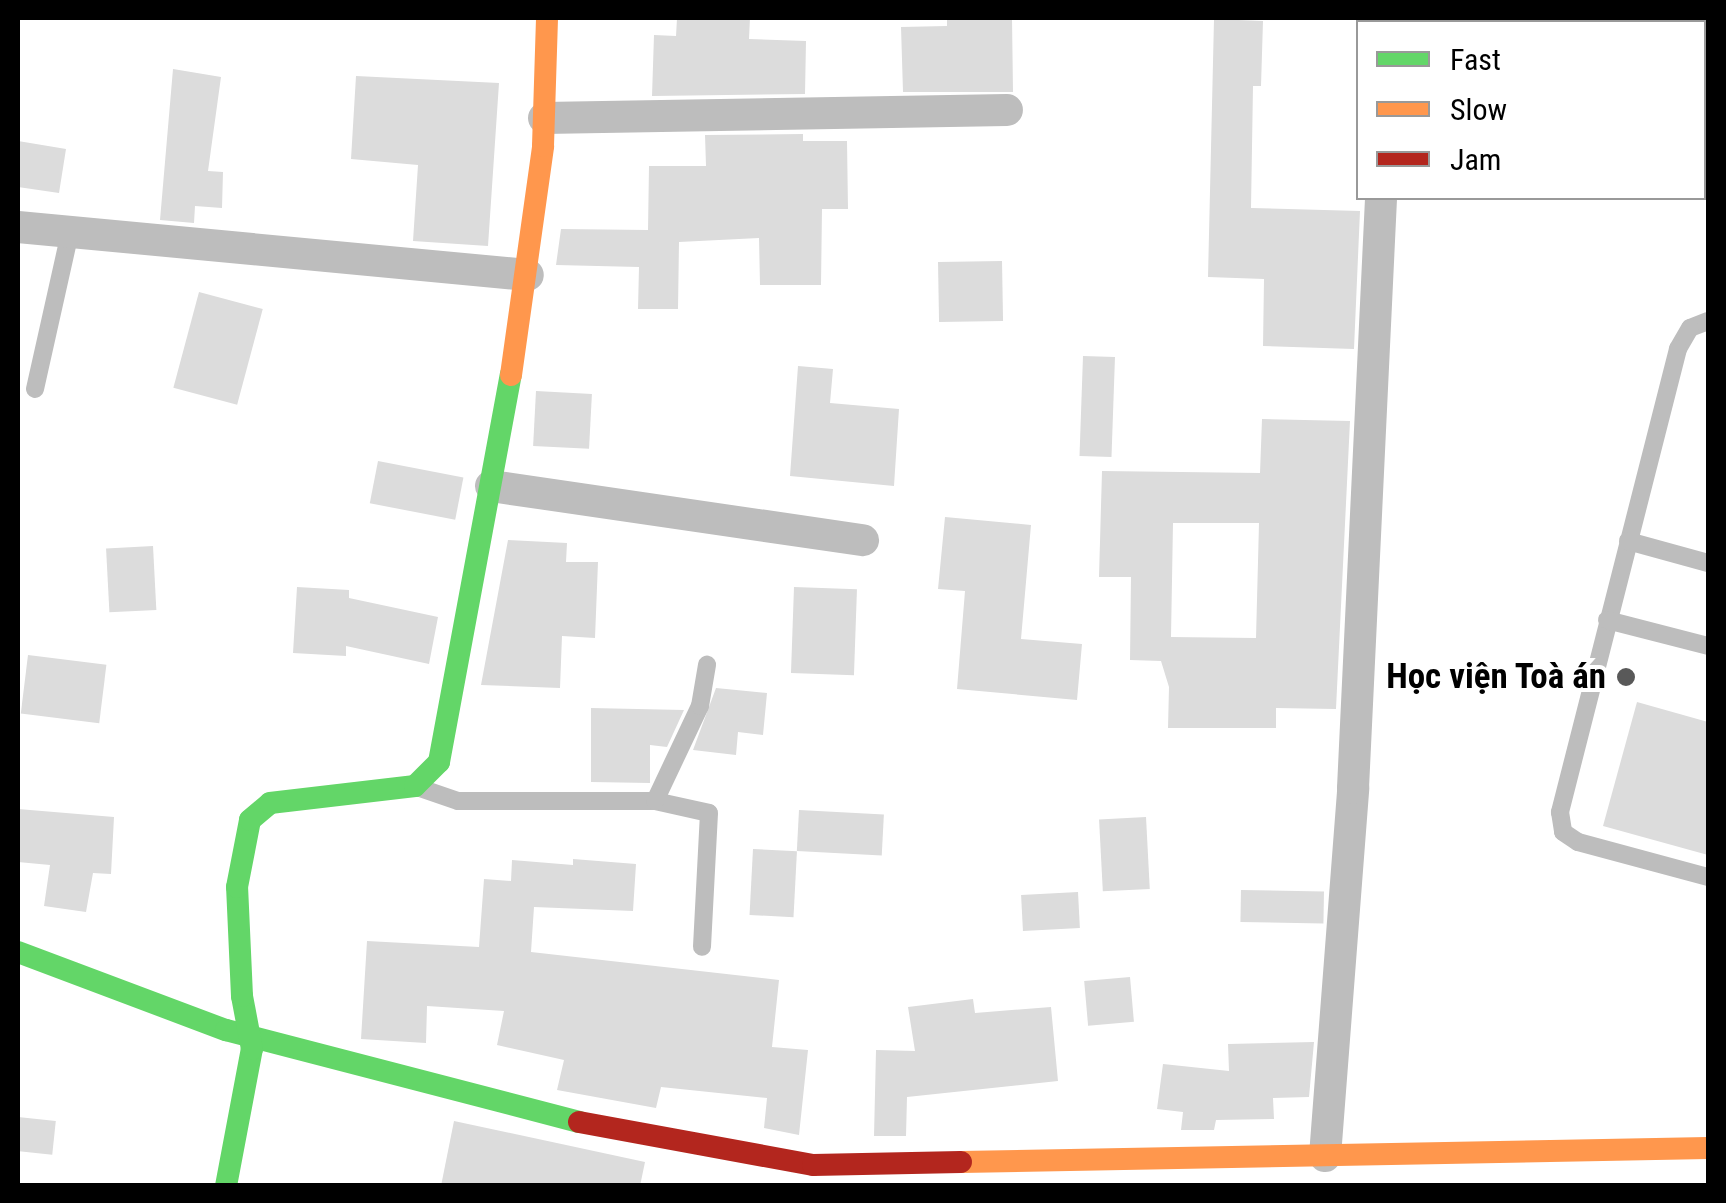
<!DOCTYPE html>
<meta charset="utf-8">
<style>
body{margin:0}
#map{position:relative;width:1726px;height:1203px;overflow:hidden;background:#fff;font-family:"Roboto Condensed",sans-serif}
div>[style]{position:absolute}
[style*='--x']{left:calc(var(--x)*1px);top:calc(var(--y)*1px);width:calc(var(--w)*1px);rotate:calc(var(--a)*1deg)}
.building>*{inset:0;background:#dcdcdc;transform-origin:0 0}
.lane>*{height:18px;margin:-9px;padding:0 9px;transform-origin:9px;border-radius:9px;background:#bdbdbd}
.street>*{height:32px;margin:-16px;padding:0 16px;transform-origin:16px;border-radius:16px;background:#bdbdbd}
.fast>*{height:22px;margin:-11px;padding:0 11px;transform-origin:11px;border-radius:11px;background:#63d668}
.slow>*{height:22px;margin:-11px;padding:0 11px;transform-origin:11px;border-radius:11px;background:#ff974d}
.jam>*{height:22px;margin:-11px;padding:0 11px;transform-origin:11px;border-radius:11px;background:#b3261e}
.dots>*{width:28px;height:28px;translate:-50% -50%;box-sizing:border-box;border:5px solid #fff;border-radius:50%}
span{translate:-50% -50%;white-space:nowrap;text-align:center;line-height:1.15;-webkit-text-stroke:8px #fff;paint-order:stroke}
.poi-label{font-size:35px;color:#000;font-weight:700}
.right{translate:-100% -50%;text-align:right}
.frame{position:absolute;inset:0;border:20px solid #000;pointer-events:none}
.legend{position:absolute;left:1356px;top:20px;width:350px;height:180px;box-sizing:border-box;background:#fff;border:2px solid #999;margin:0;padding:12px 18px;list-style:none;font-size:30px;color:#000}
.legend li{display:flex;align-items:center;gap:20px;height:50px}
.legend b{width:50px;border:2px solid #999}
</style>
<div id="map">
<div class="building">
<i style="clip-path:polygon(677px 18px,750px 18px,749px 39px,806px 41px,805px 94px,652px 96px,654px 35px,676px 36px)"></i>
<i style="clip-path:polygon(947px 18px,1012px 18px,1013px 92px,903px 92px,901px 27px,947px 26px)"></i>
<i style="clip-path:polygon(1214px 19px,1263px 21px,1261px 86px,1253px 86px,1251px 208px,1360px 211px,1354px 349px,1263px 346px,1264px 279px,1208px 277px)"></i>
<i style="clip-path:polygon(173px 69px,221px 77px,208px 171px,223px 172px,222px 208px,195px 206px,194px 223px,160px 220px)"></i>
<i style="clip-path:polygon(356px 76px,499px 83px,488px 246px,413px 241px,418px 165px,351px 159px)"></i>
<i style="clip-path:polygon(803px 134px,803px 141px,847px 141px,848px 209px,822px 209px,821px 285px,760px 285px,759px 238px,679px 242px,678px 309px,638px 309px,639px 267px,556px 265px,561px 229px,648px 230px,649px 166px,706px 166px,705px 135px)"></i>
<i style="clip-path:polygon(18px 141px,66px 149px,59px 193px,18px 187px)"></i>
<i style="left:1002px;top:261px;width:60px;height:64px;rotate:89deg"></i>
<i style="left:199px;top:292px;width:66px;height:99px;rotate:15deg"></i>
<i style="left:1083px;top:356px;width:32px;height:100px;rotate:2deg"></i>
<i style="clip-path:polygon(798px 366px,833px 369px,830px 403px,899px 409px,894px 486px,790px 476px)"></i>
<i style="left:536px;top:391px;width:56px;height:55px;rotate:3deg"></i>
<i style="clip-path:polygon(evenodd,1262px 419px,1350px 421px,1336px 709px,1276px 708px,1276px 728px,1168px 728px,1169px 687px,1161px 661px,1130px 660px,1131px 577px,1099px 577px,1102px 471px,1260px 473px,1262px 419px,1173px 523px,1259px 523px,1256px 638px,1171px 637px,1173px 523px)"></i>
<i style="left:378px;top:461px;width:87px;height:43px;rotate:11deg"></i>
<i style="clip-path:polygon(945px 517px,1031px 525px,1021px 639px,1082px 644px,1077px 700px,957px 689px,965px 591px,938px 589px)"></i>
<i style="clip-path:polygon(508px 540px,567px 543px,566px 562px,598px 562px,595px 638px,562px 636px,560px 688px,481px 685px)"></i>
<i style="left:153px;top:546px;width:64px;height:47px;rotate:87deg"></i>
<i style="clip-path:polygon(297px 587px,349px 590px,349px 598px,438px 617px,429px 664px,346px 646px,346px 656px,293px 653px)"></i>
<i style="left:794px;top:587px;width:63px;height:86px;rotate:2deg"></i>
<i style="left:28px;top:655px;width:79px;height:59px;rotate:7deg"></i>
<i style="clip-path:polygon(716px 688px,767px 693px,763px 735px,738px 732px,736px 755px,693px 750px)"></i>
<i style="clip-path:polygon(1637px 702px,1708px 722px,1708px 855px,1603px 826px)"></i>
<i style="clip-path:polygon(591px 708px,684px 710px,667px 747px,650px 745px,650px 783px,591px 782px)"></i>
<i style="clip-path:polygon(18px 809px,114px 817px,111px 874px,93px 873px,86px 912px,44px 906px,50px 865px,18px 862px)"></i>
<i style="left:799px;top:810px;width:85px;height:41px;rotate:3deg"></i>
<i style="left:1146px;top:817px;width:72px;height:47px;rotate:87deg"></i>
<i style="left:753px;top:849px;width:44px;height:66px;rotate:3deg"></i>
<i style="clip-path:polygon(573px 859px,636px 864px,633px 911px,534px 907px,531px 952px,779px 980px,772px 1047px,808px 1050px,799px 1135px,764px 1128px,767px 1098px,661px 1087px,656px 1108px,557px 1090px,564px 1060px,497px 1045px,504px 1011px,427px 1006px,426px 1043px,361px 1039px,367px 941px,479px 947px,484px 879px,511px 881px,512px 860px,573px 865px)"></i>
<i style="left:1241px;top:890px;width:83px;height:32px;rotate:1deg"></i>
<i style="left:1078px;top:892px;width:36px;height:57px;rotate:87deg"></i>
<i style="left:1130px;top:977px;width:45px;height:46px;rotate:85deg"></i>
<i style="clip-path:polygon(973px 999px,975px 1013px,1051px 1007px,1058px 1081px,907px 1097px,906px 1136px,874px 1136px,876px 1050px,915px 1051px,908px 1007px)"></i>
<i style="clip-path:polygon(1314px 1042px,1309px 1097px,1273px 1098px,1274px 1119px,1216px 1120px,1214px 1130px,1181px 1130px,1183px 1112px,1157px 1109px,1163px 1064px,1229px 1071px,1228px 1044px)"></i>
<i style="left:18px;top:1117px;width:38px;height:34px;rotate:6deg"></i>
<i style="clip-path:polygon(454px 1121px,645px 1162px,640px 1186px,441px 1186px)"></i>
</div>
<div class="lane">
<i style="--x:1708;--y:321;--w:19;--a:159"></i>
<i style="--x:1690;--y:328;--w:24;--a:120"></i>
<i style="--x:1678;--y:349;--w:478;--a:104.3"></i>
<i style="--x:1560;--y:812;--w:20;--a:81"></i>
<i style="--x:1563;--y:832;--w:18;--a:34"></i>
<i style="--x:1578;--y:842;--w:135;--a:15.1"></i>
<i style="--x:35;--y:389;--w:161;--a:-77.4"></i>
<i style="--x:1628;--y:541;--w:83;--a:15.4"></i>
<i style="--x:1607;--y:620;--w:104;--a:14.4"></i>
<i style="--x:420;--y:788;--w:40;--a:18.9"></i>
<i style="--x:458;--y:801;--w:197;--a:0"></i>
<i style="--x:655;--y:801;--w:55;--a:12.5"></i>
<i style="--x:709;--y:813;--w:134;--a:93"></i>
<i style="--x:655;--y:801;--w:105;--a:-64.7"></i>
<i style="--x:700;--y:706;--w:42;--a:-80.3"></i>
</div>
<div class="street">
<i style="--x:1392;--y:22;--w:4;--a:-90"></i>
<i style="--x:544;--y:118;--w:463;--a:-1"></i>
<i style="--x:18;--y:227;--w:512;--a:5.38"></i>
<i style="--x:491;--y:486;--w:376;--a:8.3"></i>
<i style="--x:1325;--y:1156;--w:369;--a:-85.6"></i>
<i style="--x:1353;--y:788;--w:591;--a:-87.28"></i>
</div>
<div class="fast">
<i style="--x:18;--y:952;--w:222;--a:20.6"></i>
<i style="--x:226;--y:1030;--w:365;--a:14.6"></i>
<i style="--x:226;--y:1186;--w:139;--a:-79.3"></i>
<i style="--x:252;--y:1049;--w:54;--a:-100.7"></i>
<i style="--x:242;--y:996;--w:109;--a:-92.6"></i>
<i style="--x:237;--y:887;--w:68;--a:-79"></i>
<i style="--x:250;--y:820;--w:26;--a:-40"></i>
<i style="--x:270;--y:803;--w:146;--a:-6.7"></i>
<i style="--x:415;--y:786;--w:34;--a:-45"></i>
<i style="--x:439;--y:762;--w:394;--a:-79.5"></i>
</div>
<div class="slow">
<i style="--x:511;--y:375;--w:231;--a:-82"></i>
<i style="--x:543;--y:146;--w:128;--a:-88.2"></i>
<i style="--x:961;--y:1162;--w:747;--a:-1.07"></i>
</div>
<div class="jam">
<i style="--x:579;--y:1122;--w:238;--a:10.4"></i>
<i style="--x:813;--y:1165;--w:148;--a:-1.2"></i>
</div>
<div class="dots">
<i style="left:1626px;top:677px;background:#595959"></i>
</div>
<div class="poi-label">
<span class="right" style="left:1606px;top:677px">Học viện Toà án</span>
</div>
<div class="frame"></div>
<ul class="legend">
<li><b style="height:12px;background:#63d668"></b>Fast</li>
<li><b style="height:12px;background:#ff974d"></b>Slow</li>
<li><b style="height:12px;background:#b3261e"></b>Jam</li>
</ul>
</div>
